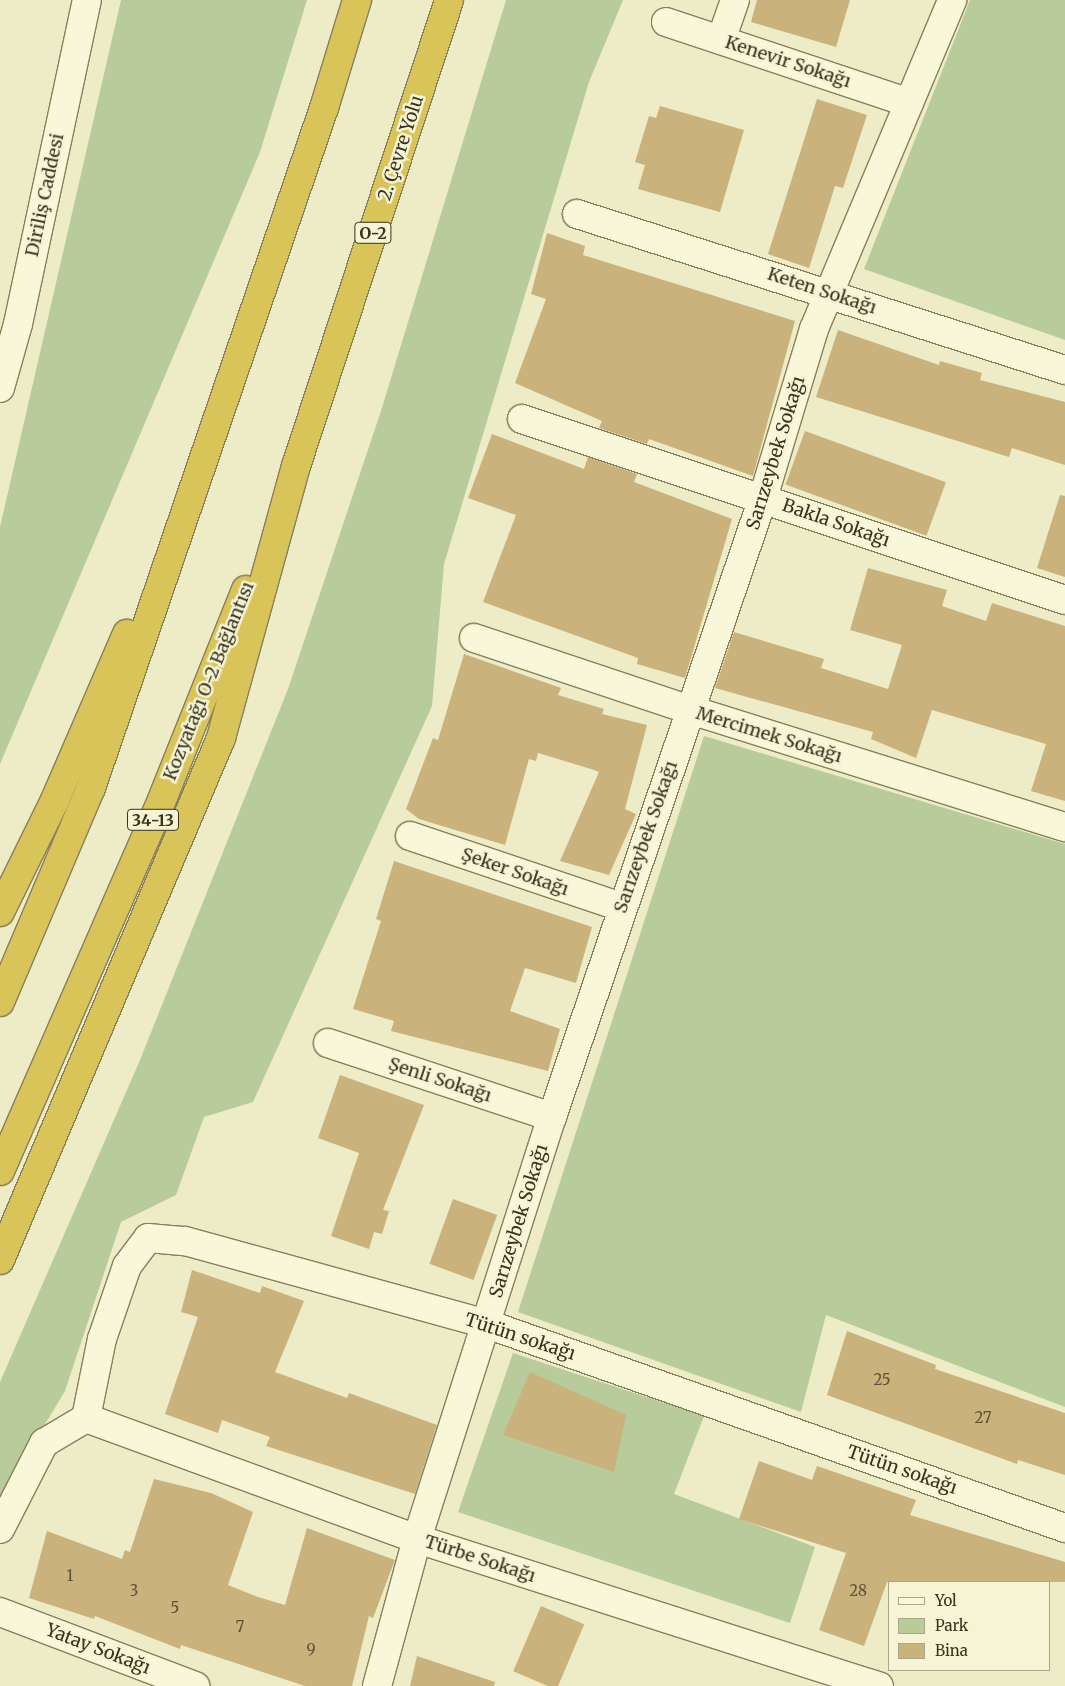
<!DOCTYPE html>
<meta charset="utf-8">
<style>
body{margin:0}
#map{position:relative;width:1065px;height:1686px;overflow:hidden;background:#edecc6;font-family:Merriweather,serif}
div>[style]{position:absolute}
[style*='--x']{left:calc(var(--x)*1px);top:calc(var(--y)*1px);width:calc(var(--w)*1px);rotate:calc(var(--a)*1deg)}
.green>*{inset:0;background:#b8cb9a}
.building>*{inset:0;background:#cab27d;transform-origin:0 0}
.roads{filter:drop-shadow(1px 0 #877f5c) drop-shadow(-1px 0 #877f5c) drop-shadow(0 1px #877f5c) drop-shadow(0 -1px #877f5c)}
.minor>*{height:28px;margin:-14px;padding:0 14px;transform-origin:14px;border-radius:14px;background:#f8f7d9}
.highway>*{height:28px;margin:-14px;padding:0 14px;transform-origin:14px;border-radius:14px;background:#d9c45a}
span{translate:-50% -50%;white-space:nowrap;text-align:center;line-height:1.15;-webkit-text-stroke:5px #f5f4d5;paint-order:stroke}
.number-label{font-size:15px;color:#5c5236}
.number-label span{-webkit-text-stroke-width:0}
.shield-label span{padding:1px 4px;background:#f5f4d5;border:1px solid;border-radius:4px;-webkit-text-stroke-width:0}
.shield-label{font-size:16px;color:#38321f;font-weight:700}
.street-label{font-size:18px;color:#38321f}
.legend{position:absolute;left:888px;top:1581px;width:162px;height:90px;box-sizing:border-box;background:#f5f4d5;border:1px solid #a9a68c;margin:0;padding:6px 9px;list-style:none;font-size:15px;color:#38321f}
.legend li{display:flex;align-items:center;gap:10px;height:25px}
.legend b{width:25px;border:1px solid #a9a68c}
</style>
<div id="map">
<div class="green">
<i style="clip-path:polygon(121px 0,307px 0,260px 152px,0 764px,0 527px)"></i>
<i style="clip-path:polygon(506px 0,623px 0,589px 82px,444px 564px,432px 706px,253px 1102px,204px 1117px,176px 1195px,121px 1222px,65px 1391px,0 1499px,0 1382px,140px 1060px,288px 689px,381px 411px)"></i>
<i style="clip-path:polygon(970px 0,1065px 0,1065px 340px,864px 269px)"></i>
<i style="clip-path:polygon(704px 736px,1065px 844px,1065px 1407px,826px 1315px,801px 1412px,518px 1312px)"></i>
<i style="clip-path:polygon(513px 1353px,704px 1416px,674px 1494px,815px 1547px,790px 1623px,458px 1512px)"></i>
</div>
<div class="building">
<i style="clip-path:polygon(757px 0,850px 0,836px 47px,751px 22px)"></i>
<i style="clip-path:polygon(817px 99px,867px 115px,843px 188px,835px 186px,809px 268px,768px 254px)"></i>
<i style="clip-path:polygon(660px 106px,744px 130px,720px 212px,638px 189px,645px 165px,635px 162px,649px 116px,656px 118px)"></i>
<i style="clip-path:polygon(547px 233px,585px 246px,583px 255px,795px 321px,753px 476px,649px 439px,647px 444px,599px 428px,602px 421px,515px 383px,546px 299px,531px 294px)"></i>
<i style="clip-path:polygon(838px 330px,939px 365px,940px 361px,982px 373px,980px 380px,1065px 402px,1065px 465px,1012px 448px,1009px 457px,816px 397px)"></i>
<i style="left:805px;top:431px;width:150px;height:57px;rotate:20deg"></i>
<i style="clip-path:polygon(492px 434px,584px 469px,588px 457px,637px 474px,634px 482px,732px 519px,685px 678px,637px 664px,638px 658px,483px 602px,516px 515px,468px 498px)"></i>
<i style="clip-path:polygon(1060px 495px,1065px 496px,1065px 577px,1037px 568px)"></i>
<i style="clip-path:polygon(868px 568px,947px 590px,942px 606px,986px 621px,992px 603px,1065px 626px,1065px 801px,1031px 791px,1046px 744px,932px 710px,916px 758px,871px 739px,873px 732px,715px 688px,734px 632px,824px 659px,821px 668px,888px 689px,902px 645px,850px 630px)"></i>
<i style="clip-path:polygon(464px 654px,561px 688px,558px 695px,604px 709px,602px 714px,647px 725px,625px 809px,636px 814px,609px 875px,560px 861px,599px 772px,591px 769px,538px 753px,536px 761px,529px 759px,505px 845px,419px 819px,406px 809px,433px 738px,438px 740px)"></i>
<i style="clip-path:polygon(394px 861px,592px 927px,576px 983px,525px 968px,510px 1011px,560px 1029px,548px 1071px,391px 1031px,394px 1021px,353px 1009px,381px 921px,376px 919px)"></i>
<i style="clip-path:polygon(340px 1075px,424px 1105px,383px 1210px,389px 1211px,382px 1234px,374px 1232px,369px 1249px,331px 1236px,359px 1153px,318px 1138px)"></i>
<i style="left:453px;top:1199px;width:47px;height:69px;rotate:20deg"></i>
<i style="clip-path:polygon(192px 1270px,260px 1293px,262px 1286px,304px 1301px,275px 1372px,347px 1398px,349px 1393px,437px 1425px,415px 1494px,266px 1446px,270px 1437px,222px 1420px,218px 1433px,165px 1414px,198px 1317px,181px 1312px)"></i>
<i style="clip-path:polygon(847px 1331px,936px 1365px,935px 1369px,1065px 1413px,1065px 1475px,1018px 1460px,1017px 1464px,827px 1395px)"></i>
<i style="clip-path:polygon(530px 1372px,626px 1415px,614px 1472px,503px 1435px)"></i>
<i style="clip-path:polygon(759px 1461px,812px 1480px,817px 1466px,916px 1500px,910px 1515px,1065px 1562px,1065px 1582px,887px 1582px,864px 1646px,819px 1630px,846px 1553px,739px 1519px)"></i>
<i style="clip-path:polygon(154px 1479px,211px 1493px,253px 1512px,228px 1585px,258px 1597px,285px 1605px,307px 1528px,395px 1560px,373px 1618px,369px 1616px,352px 1686px,305px 1686px,181px 1645px,180px 1649px,95px 1616px,94px 1619px,29px 1598px,47px 1531px,122px 1559px,125px 1550px,130px 1552px)"></i>
<i style="left:541px;top:1606px;width:47px;height:71px;rotate:23deg"></i>
<i style="clip-path:polygon(417px 1656px,495px 1682px,494px 1686px,410px 1686px)"></i>
</div>
<div class="roads">
<div class="minor">
<i style="--x:666;--y:22;--w:256;--a:18.4"></i>
<i style="--x:721;--y:40;--w:42;--a:-70.7"></i>
<i style="--x:577;--y:214;--w:512;--a:17.73"></i>
<i style="--x:0;--y:388;--w:66;--a:-74.3"></i>
<i style="--x:18;--y:324;--w:331;--a:-78"></i>
<i style="--x:522;--y:419;--w:572;--a:18.43"></i>
<i style="--x:474;--y:638;--w:229;--a:18.4"></i>
<i style="--x:691;--y:710;--w:392;--a:17.4"></i>
<i style="--x:410;--y:836;--w:223;--a:18.6"></i>
<i style="--x:328;--y:1043;--w:236;--a:18.3"></i>
<i style="--x:86;--y:1418;--w:81;--a:-78.6"></i>
<i style="--x:102;--y:1339;--w:77;--a:-71.1"></i>
<i style="--x:127;--y:1266;--w:35;--a:-53"></i>
<i style="--x:148;--y:1238;--w:37;--a:5"></i>
<i style="--x:185;--y:1241;--w:313;--a:15.4"></i>
<i style="--x:487;--y:1324;--w:613;--a:19.44"></i>
<i style="--x:86;--y:1418;--w:352;--a:20.1"></i>
<i style="--x:417;--y:1539;--w:485;--a:17.7"></i>
<i style="--x:0;--y:1529;--w:97;--a:-62.9"></i>
<i style="--x:44;--y:1443;--w:49;--a:-30.8"></i>
<i style="--x:0;--y:1612;--w:209;--a:20.8"></i>
<i style="--x:377;--y:1686;--w:152;--a:-74.8"></i>
<i style="--x:417;--y:1539;--w:443;--a:-72.3"></i>
<i style="--x:552;--y:1117;--w:654;--a:-71.18"></i>
<i style="--x:763;--y:498;--w:177;--a:-73.2"></i>
<i style="--x:814;--y:329;--w:357;--a:-67.2"></i>
</div>
<div class="highway">
<i style="--x:0;--y:912;--w:125;--a:-63.8"></i>
<i style="--x:55;--y:800;--w:181;--a:-66.6"></i>
<i style="--x:0;--y:1002;--w:233;--a:-67"></i>
<i style="--x:91;--y:788;--w:719;--a:-71.09"></i>
<i style="--x:324;--y:108;--w:113;--a:-73"></i>
<i style="--x:0;--y:1171;--w:392;--a:-66.4"></i>
<i style="--x:157;--y:812;--w:239;--a:-68.2"></i>
<i style="--x:0;--y:1260;--w:567;--a:-67.05"></i>
<i style="--x:221;--y:738;--w:282;--a:-74.6"></i>
<i style="--x:296;--y:466;--w:490;--a:-71.8"></i>
</div>
</div>
<div class="number-label">
<span style="left:882px;top:1380px">25</span>
<span style="left:983px;top:1418px">27</span>
<span style="left:70px;top:1576px">1</span>
<span style="left:134px;top:1591px">3</span>
<span style="left:858px;top:1591px">28</span>
<span style="left:175px;top:1608px">5</span>
<span style="left:240px;top:1627px">7</span>
<span style="left:311px;top:1650px">9</span>
</div>
<div class="shield-label">
<span style="left:373px;top:233px">O-2</span>
<span style="left:153px;top:820px">34-13</span>
</div>
<div class="street-label">
<span style="left:788px;top:62px;rotate:18deg">Kenevir Sokağı</span>
<span style="left:401px;top:148px;rotate:-72deg">2. Çevre Yolu</span>
<span style="left:45px;top:195px;rotate:-78deg">Diriliş Caddesi</span>
<span style="left:822px;top:291px;rotate:18deg">Keten Sokağı</span>
<span style="left:776px;top:453px;rotate:-73deg">Sarızeybek Sokağı</span>
<span style="left:836px;top:523px;rotate:19deg">Bakla Sokağı</span>
<span style="left:209px;top:681px;rotate:-68deg">Kozyatağı O-2 Bağlantısı</span>
<span style="left:769px;top:735px;rotate:17deg">Mercimek Sokağı</span>
<span style="left:646px;top:837px;rotate:-71deg">Sarızeybek Sokağı</span>
<span style="left:515px;top:872px;rotate:19deg">Şeker Sokağı</span>
<span style="left:440px;top:1080px;rotate:18deg">Şenli Sokağı</span>
<span style="left:519px;top:1221px;rotate:-73deg">Sarızeybek Sokağı</span>
<span style="left:520px;top:1337px;rotate:18deg">Tütün sokağı</span>
<span style="left:902px;top:1470px;rotate:19deg">Tütün sokağı</span>
<span style="left:480px;top:1559px;rotate:18deg">Türbe Sokağı</span>
<span style="left:98px;top:1649px;rotate:21deg">Yatay Sokağı</span>
</div>
<ul class="legend">
<li><b style="height:6px;background:#f8f7d9"></b>Yol</li>
<li><b style="height:14px;background:#b8cb9a"></b>Park</li>
<li><b style="height:14px;background:#cab27d"></b>Bina</li>
</ul>
</div>
